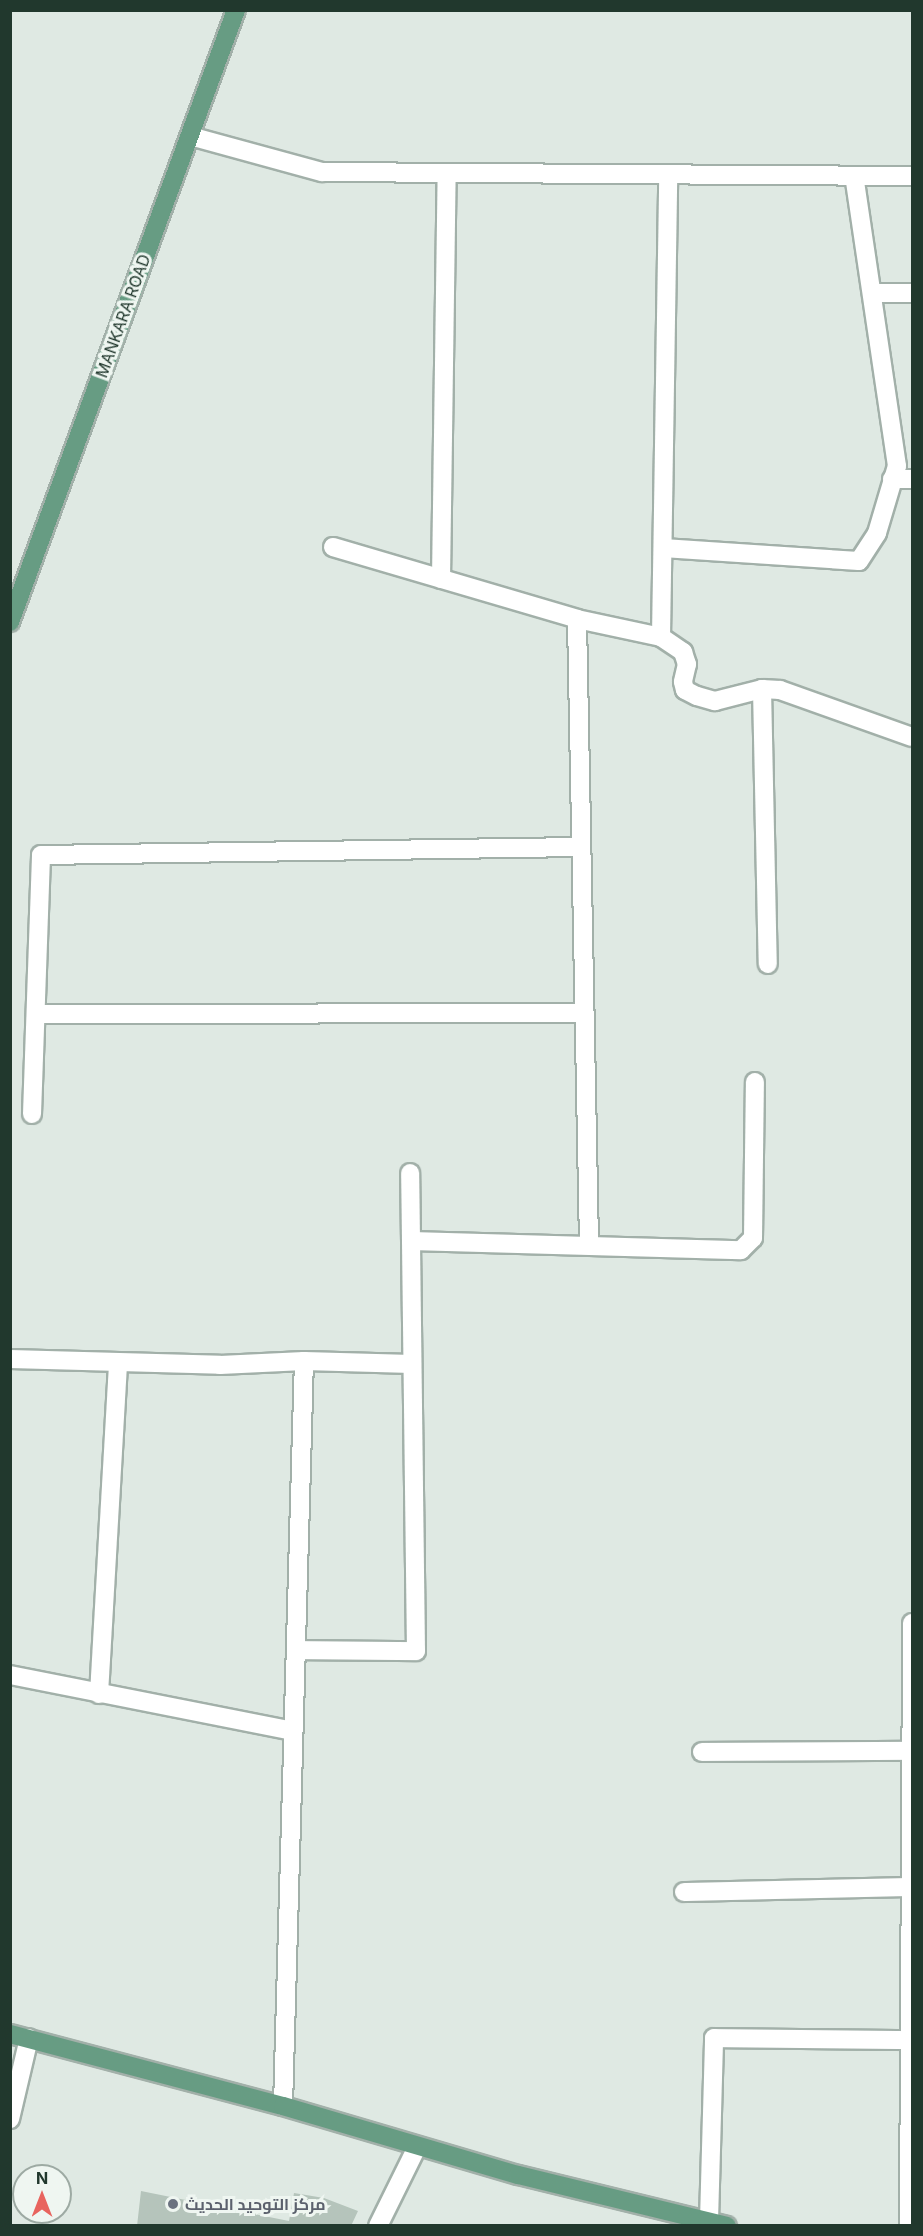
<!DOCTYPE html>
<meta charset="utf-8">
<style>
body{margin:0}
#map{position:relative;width:923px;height:2236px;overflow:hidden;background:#dfe9e3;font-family:Inter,Cairo,sans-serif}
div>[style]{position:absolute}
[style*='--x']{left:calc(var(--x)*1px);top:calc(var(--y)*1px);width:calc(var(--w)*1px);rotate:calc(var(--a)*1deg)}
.building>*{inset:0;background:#b5c4bb}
.roads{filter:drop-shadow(2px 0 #a2b0a9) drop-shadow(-2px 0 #a2b0a9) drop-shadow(0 2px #a2b0a9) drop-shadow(0 -2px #a2b0a9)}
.minor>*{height:18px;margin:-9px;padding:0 9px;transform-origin:9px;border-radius:9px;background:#fff}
.major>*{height:18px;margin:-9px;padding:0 9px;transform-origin:9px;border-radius:9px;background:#679c83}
.dots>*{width:16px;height:16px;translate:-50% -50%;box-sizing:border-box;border:3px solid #eff6f1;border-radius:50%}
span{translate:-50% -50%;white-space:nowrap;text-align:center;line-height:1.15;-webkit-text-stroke:6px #eff6f1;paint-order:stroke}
.street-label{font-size:16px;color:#21382d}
.worship-label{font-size:16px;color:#5b616d;font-weight:700}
.left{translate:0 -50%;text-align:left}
.frame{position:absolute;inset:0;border:12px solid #21382d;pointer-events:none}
.north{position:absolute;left:12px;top:2164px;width:60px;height:60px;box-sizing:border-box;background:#eff6f1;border:2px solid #9daaa3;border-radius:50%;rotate:0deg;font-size:16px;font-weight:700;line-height:24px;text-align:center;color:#21382d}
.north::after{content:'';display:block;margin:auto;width:21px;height:27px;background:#e8645e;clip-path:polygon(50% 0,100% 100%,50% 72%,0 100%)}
</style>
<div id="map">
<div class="building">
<i style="clip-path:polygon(141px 2191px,289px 2221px,294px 2193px,324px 2198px,358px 2211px,351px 2226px,137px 2226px)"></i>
</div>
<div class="roads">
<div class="minor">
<i style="--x:190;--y:136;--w:137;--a:15.3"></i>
<i style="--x:322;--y:172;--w:590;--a:0.39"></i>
<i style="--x:872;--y:293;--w:40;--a:0"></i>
<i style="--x:892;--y:479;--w:20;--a:0"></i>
<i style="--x:333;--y:547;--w:254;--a:16.4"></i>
<i style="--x:577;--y:619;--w:86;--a:12.1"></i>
<i style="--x:661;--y:637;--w:27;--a:34"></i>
<i style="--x:683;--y:652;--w:13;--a:72"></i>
<i style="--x:687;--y:664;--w:18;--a:103"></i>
<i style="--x:683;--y:682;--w:8;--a:76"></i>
<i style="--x:685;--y:690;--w:13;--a:27"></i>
<i style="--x:697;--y:696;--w:19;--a:16"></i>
<i style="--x:715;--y:701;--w:49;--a:-14.3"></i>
<i style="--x:762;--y:689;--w:18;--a:3"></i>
<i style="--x:780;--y:690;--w:140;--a:19.6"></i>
<i style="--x:663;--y:548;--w:196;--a:3.8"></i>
<i style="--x:859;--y:561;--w:33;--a:-57"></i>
<i style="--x:877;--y:533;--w:70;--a:-73.4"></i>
<i style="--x:897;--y:466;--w:293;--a:-98.4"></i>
<i style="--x:441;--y:579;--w:405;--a:-89.2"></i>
<i style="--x:577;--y:619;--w:626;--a:88.9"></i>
<i style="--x:661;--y:637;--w:460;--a:-89.1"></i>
<i style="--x:762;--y:689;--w:275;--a:88.8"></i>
<i style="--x:36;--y:1014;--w:548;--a:-0.1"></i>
<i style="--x:32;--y:1114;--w:259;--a:-88"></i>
<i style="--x:41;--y:855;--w:540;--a:-0.85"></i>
<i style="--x:411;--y:1241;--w:330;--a:1.6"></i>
<i style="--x:741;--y:1250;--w:17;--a:-45"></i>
<i style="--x:753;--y:1238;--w:156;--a:-89.3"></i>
<i style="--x:10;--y:1359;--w:210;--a:1.6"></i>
<i style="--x:220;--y:1365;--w:84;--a:-2.7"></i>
<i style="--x:304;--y:1361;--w:108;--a:1.6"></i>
<i style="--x:296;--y:1650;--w:120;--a:0.5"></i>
<i style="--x:416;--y:1651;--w:478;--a:-90.7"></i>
<i style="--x:10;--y:1675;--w:288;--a:11.2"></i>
<i style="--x:99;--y:1694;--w:331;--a:-86.7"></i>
<i style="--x:702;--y:1752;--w:209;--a:-0.3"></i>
<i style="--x:684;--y:1892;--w:227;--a:-1.3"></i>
<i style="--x:283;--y:2106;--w:745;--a:-88.39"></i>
<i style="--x:10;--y:2119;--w:83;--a:-76.8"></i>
<i style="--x:709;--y:2221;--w:183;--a:-88.4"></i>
<i style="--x:714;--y:2038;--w:198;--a:0.6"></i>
<i style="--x:378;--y:2226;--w:88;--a:-63.7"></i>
<i style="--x:909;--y:2226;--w:603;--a:-89.71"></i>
</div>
<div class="major">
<i style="--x:10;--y:622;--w:652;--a:-69.73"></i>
<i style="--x:10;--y:2034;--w:282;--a:14.8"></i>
<i style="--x:283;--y:2106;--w:245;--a:16.4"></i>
<i style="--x:518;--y:2175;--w:215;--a:13.7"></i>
</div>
</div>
<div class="dots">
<i style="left:173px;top:2204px;background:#6b7280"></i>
</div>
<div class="street-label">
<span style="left:123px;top:316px;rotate:-70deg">MANKARA ROAD</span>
</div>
<div class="worship-label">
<span class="left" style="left:185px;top:2204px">مرکز التوحید الحدیث</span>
</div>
<div class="frame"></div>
<div class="north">N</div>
</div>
